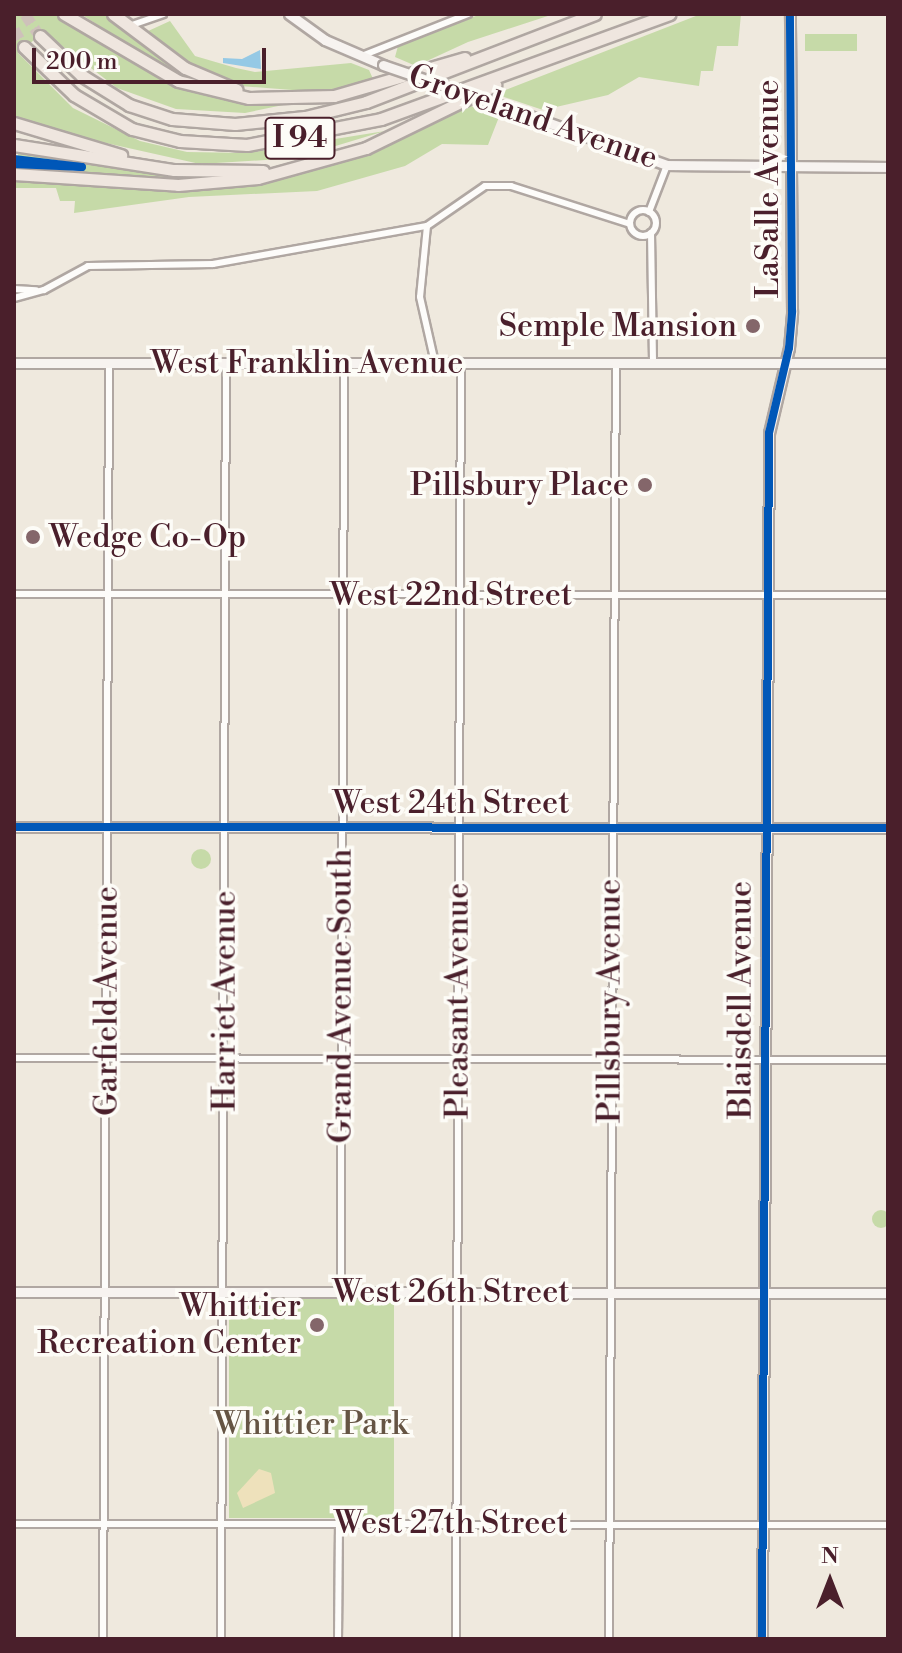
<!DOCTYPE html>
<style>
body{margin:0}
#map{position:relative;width:902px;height:1653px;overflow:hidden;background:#efe9de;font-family:"Libre Bodoni",serif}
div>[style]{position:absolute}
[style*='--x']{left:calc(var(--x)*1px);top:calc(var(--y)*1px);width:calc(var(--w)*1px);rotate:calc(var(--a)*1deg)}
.green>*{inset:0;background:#c6daa8;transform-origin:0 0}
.round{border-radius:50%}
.sand>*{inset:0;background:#eee1bb}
.water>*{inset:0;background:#95c9e5}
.highway-tunnel>*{height:11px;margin-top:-5.5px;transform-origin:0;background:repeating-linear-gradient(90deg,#cec1ba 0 11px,transparent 0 16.5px)}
.roads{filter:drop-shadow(2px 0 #b0a7a2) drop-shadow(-2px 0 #b0a7a2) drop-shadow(0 2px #b0a7a2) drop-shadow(0 -2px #b0a7a2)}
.street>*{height:6px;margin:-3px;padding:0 3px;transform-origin:3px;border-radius:3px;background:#fdfcfa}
.street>.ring{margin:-3px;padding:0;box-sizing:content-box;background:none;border:6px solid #fdfcfa;border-radius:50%}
.secondary>*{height:9px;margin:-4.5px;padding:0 4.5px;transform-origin:4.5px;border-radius:4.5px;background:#f7f3f0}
.highway>*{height:11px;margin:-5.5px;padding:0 5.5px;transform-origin:5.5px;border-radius:5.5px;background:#efe6df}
.bridges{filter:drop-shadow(2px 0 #b0a7a2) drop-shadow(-2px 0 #b0a7a2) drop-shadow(0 2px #b0a7a2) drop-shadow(0 -2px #b0a7a2)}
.secondary-bridge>*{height:9px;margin:-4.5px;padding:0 4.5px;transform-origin:4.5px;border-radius:4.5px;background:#f7f3f0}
.cycleway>*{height:8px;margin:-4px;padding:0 4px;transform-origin:4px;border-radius:4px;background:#0057b8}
.dots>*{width:22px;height:22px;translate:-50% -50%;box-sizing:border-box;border:4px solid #fdfcf7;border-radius:50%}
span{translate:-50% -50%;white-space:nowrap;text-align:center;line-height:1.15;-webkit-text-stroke:7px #fdfcf7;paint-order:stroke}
.shield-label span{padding:2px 6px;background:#fdfcf7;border:2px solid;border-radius:6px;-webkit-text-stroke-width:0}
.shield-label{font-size:30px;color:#4a1f2b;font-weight:700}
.street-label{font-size:32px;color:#4a1f2b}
.poi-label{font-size:32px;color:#4a1f2b}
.right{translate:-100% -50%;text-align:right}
.left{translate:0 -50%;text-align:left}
.park-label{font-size:32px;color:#655443}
.frame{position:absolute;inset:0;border:16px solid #4a1f2b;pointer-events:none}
.north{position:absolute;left:790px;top:1541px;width:80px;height:80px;-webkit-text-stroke:6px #fdfcf7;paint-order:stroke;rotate:0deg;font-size:22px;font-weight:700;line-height:32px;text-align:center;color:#4a1f2b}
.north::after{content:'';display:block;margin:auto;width:28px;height:36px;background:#4a1f2b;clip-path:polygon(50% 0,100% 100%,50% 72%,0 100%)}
.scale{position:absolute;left:32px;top:48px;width:234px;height:36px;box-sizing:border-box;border:4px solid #4a1f2b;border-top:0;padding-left:10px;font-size:24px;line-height:28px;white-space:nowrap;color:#4a1f2b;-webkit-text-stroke:6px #fdfcf7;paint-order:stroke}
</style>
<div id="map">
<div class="green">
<i style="clip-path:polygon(14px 14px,53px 14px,76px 23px,197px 91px,288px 104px,245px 113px,176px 109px,117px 88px,44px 32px,18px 53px,73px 108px,140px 141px,187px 152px,247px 153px,385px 131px,296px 158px,200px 164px,34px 127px,14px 120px)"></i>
<i style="clip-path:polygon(81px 14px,105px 14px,188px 79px,156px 63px)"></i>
<i style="clip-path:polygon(481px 14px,554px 14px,468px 42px,416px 66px,395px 57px,398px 46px)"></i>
<i style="clip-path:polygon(701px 14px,741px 14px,738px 46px,717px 46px,713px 71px,701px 71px,699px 86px,639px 77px,608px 95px,543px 110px,495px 94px)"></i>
<i style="clip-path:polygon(170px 21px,195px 56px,236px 68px,255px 72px,351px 63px,369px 70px,374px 81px,318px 92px,240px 86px,189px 65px,146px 32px)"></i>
<i style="left:805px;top:34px;width:52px;height:17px"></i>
<i style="clip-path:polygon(466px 104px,499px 117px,488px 145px,442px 144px,405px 166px,317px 191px,189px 197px,74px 213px,75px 201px,60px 201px,56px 188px,14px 188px,14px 178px,160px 188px,269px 180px,357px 156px)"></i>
<i style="clip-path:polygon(18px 151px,178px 175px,220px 177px,183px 181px,82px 174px,83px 163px,18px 156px)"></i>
<i class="round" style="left:191px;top:849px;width:20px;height:20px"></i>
<i class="round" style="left:872px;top:1210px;width:18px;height:18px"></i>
<i style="left:229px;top:1299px;width:165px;height:219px"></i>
</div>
<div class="sand">
<i style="clip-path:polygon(259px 1469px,271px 1473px,275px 1493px,243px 1508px,237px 1493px)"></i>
</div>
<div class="water">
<i style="clip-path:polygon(260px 50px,261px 69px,223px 63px,223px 58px,242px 59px)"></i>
</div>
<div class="highway-tunnel">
<i style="--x:25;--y:14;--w:27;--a:56"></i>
<i style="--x:14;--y:29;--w:21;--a:61"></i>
</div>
<div class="roads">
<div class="street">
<i style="--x:129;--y:26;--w:36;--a:-19"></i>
<i style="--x:364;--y:55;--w:112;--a:-21.5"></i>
<i class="ring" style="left:630px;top:210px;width:20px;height:20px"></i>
<i style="--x:649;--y:212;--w:50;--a:-69"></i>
<i style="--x:427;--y:226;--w:71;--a:95.6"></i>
<i style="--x:420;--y:297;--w:68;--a:77.2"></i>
<i style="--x:651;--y:233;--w:130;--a:89.1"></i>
<i style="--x:14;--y:289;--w:22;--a:3"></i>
<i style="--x:14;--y:298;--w:31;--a:-15"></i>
<i style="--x:44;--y:290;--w:50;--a:-28.6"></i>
<i style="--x:88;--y:266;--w:125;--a:-0.9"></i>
<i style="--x:213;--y:264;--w:217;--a:-10.1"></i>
<i style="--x:427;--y:226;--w:70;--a:-34.6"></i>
<i style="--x:485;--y:186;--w:26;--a:0"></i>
<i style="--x:511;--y:186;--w:125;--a:17.7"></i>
<i style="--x:14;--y:594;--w:874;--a:0.07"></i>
<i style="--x:14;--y:1058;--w:874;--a:0.13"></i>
<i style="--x:341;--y:1292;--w:929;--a:-89.81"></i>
<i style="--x:14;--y:1524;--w:874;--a:0.07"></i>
<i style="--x:103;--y:1639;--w:1276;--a:-89.73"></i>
<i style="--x:221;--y:1639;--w:1276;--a:-89.78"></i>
<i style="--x:338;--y:1639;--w:116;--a:-89.5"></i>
<i style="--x:456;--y:1639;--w:1276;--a:-89.78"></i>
<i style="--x:609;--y:1639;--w:1276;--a:-89.69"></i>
</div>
<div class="secondary">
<i style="--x:289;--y:14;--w:44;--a:35.8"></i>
<i style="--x:325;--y:40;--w:63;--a:23.3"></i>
<i style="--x:488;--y:101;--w:190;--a:19.7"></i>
<i style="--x:667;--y:165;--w:221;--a:0.5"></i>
<i style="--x:14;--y:363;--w:874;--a:0"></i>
<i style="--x:14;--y:827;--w:874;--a:0.07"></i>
<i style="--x:14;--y:1292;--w:874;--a:0.07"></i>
<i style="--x:762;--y:1639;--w:1206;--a:-89.67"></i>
<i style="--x:769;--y:433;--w:87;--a:-76.8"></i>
<i style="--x:789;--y:348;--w:37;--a:-85"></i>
<i style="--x:792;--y:311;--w:297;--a:-90.4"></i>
</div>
<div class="highway">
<i style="--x:64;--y:14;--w:132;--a:30.4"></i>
<i style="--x:178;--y:81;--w:73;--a:13.5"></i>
<i style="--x:249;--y:98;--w:85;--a:-1.3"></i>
<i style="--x:334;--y:96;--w:136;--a:-16.2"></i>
<i style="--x:113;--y:14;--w:90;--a:36.9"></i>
<i style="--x:185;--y:68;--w:56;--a:22.9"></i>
<i style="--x:40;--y:36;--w:57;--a:43.6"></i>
<i style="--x:81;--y:75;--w:57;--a:32"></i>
<i style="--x:129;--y:105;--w:45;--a:18"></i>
<i style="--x:172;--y:119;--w:63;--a:4.5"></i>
<i style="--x:235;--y:124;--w:70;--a:-5.7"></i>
<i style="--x:305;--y:117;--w:63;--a:-13.8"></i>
<i style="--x:366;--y:102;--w:245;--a:-21"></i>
<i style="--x:24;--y:47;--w:69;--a:43.8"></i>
<i style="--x:74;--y:95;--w:67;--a:30.4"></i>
<i style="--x:132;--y:129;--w:49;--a:14"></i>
<i style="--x:180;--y:141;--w:67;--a:3.4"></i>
<i style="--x:247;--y:145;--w:136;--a:-11"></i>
<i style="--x:381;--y:119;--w:307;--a:-20"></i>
<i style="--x:14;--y:123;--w:112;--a:16.7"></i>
<i style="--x:14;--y:145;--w:162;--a:8.9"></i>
<i style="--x:174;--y:170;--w:89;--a:0.6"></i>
<i style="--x:14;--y:174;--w:164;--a:3.8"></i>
<i style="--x:178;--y:185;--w:80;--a:-5"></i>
<i style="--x:258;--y:178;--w:112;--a:-15.5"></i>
<i style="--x:366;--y:148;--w:144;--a:-26"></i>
</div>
</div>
<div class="bridges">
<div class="secondary-bridge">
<i style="--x:383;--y:65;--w:111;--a:18.9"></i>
</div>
</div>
<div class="cycleway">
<i style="--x:14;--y:159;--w:68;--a:6.7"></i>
<i style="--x:82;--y:167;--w:68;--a:-177.5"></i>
<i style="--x:14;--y:827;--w:874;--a:0.07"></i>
<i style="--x:762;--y:1639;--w:1206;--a:-89.67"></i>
<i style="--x:769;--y:433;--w:87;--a:-76.8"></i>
<i style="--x:789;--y:348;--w:37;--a:-85"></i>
<i style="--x:792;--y:311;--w:297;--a:-90.4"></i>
</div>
<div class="dots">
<i style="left:753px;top:326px;background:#84666a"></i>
<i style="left:645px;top:485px;background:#84666a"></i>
<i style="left:33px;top:537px;background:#84666a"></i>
<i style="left:317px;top:1325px;background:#84666a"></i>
</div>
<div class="shield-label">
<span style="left:300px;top:138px">I 94</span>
</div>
<div class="street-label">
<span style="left:533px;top:117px;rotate:19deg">Groveland Avenue</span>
<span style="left:768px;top:189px;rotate:-90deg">LaSalle Avenue</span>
<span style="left:307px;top:363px">West Franklin Avenue</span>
<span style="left:451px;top:595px">West 22nd Street</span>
<span style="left:451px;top:803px">West 24th Street</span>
<span style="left:341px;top:996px;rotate:-90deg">Grand Avenue South</span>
<span style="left:741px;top:1000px;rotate:-90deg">Blaisdell Avenue</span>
<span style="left:107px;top:1001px;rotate:-90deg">Garfield Avenue</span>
<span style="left:225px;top:1001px;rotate:-90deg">Harriet Avenue</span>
<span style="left:458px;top:1001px;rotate:-90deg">Pleasant Avenue</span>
<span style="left:610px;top:1001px;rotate:-90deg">Pillsbury Avenue</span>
<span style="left:451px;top:1292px">West 26th Street</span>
<span style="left:451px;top:1523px">West 27th Street</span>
</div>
<div class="poi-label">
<span class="right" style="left:737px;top:326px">Semple Mansion</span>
<span class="right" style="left:629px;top:485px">Pillsbury Place</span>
<span class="left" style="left:49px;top:537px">Wedge Co-Op</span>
<span class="right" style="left:301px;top:1325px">Whittier<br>Recreation Center</span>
</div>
<div class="park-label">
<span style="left:311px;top:1424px">Whittier Park</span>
</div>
<div class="frame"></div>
<div class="north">N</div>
<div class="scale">200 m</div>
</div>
